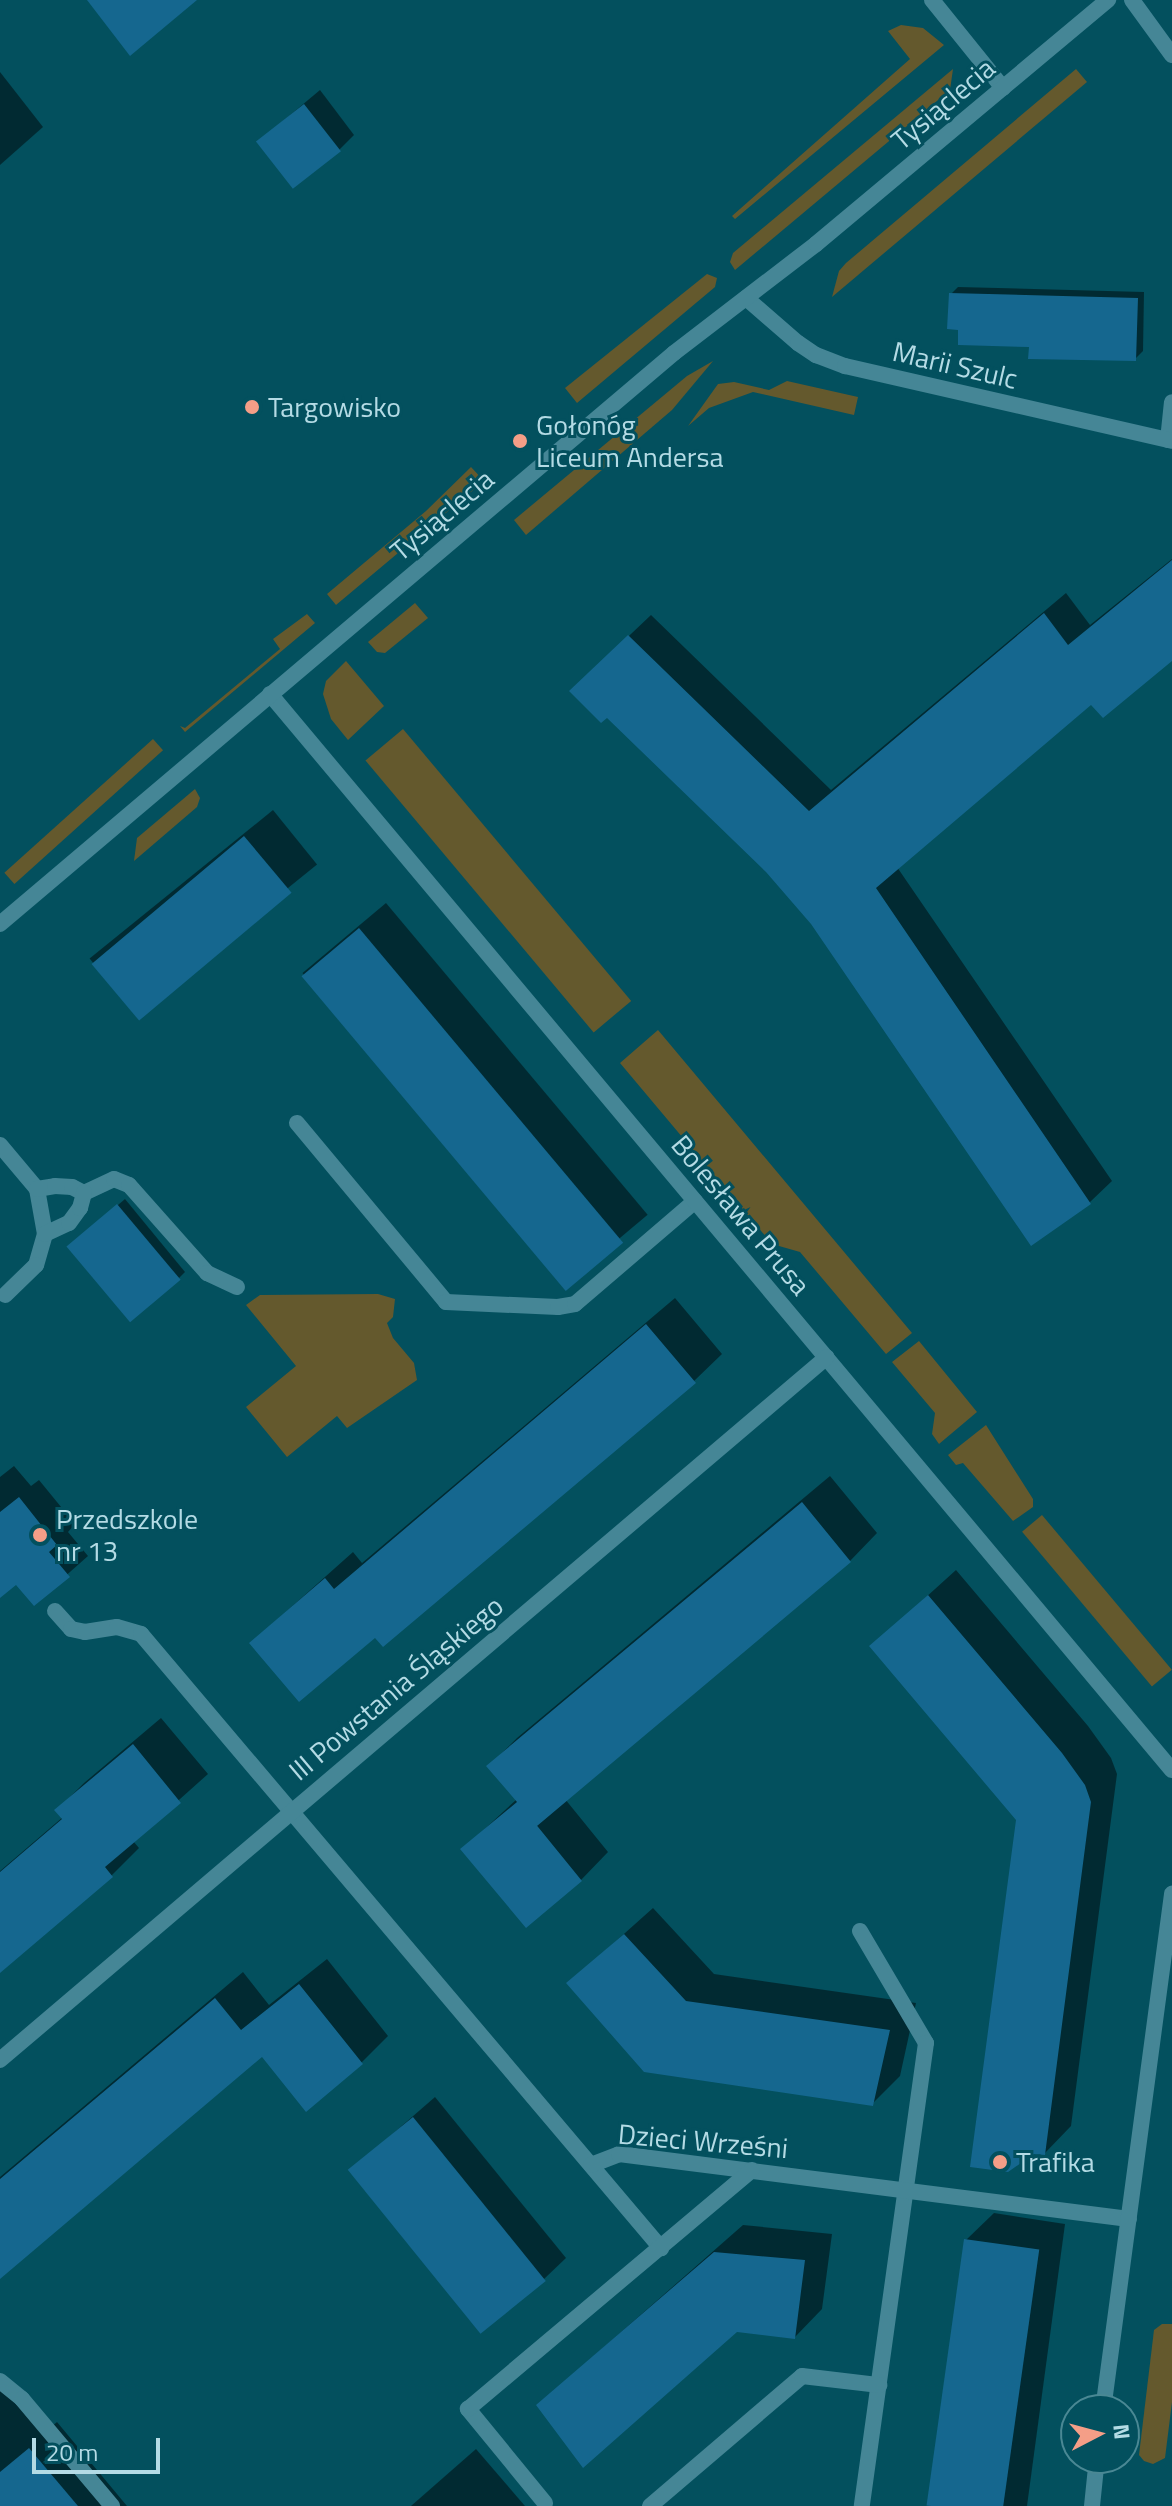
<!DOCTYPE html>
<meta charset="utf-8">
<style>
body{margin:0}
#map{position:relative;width:1172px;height:2506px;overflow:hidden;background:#03505e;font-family:"Titillium Web",sans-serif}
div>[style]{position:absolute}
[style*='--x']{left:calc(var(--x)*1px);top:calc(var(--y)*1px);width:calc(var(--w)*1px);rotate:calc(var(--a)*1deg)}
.green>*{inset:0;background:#64592d;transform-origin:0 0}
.shadow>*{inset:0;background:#0007;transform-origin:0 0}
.building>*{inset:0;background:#15678f;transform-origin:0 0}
.lane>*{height:16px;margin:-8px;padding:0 8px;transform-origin:8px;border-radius:8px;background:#458696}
.street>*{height:16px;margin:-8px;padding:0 8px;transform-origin:8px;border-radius:8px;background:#458696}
.dots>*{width:22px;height:22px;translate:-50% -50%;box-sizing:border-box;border:4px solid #03505e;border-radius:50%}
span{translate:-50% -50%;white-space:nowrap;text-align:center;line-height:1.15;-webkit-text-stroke:6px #03505e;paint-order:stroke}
.street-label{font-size:28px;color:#b4dbe5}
.poi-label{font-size:28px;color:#b4dbe5}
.left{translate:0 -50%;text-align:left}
.north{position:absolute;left:1060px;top:2394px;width:80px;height:80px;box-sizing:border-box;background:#03505e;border:2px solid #4a8894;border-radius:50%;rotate:84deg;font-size:22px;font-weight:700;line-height:32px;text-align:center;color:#b4dbe5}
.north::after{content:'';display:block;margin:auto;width:28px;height:36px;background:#f49e87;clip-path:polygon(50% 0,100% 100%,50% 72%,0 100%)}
.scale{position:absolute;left:32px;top:2438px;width:128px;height:36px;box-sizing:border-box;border:4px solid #b4dbe5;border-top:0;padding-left:10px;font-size:24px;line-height:28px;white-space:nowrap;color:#b4dbe5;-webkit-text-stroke:6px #03505e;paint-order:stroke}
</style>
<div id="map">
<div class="green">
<i style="clip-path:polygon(901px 25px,923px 28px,944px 45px,735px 219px,732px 216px,910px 59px,888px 31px)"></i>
<i style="clip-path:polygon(953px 69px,950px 90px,735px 270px,730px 262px,733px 253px)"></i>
<i style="clip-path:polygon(1076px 69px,1087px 82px,832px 297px,839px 271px,846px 263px)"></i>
<i style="clip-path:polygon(707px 274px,717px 278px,715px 287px,577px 403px,565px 388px)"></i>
<i style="clip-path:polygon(713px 361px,672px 410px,526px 535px,514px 520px,687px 376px)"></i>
<i style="clip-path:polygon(787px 381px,858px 397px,854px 415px,753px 392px,709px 408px,688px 426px,718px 384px,734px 382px,769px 390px)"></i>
<i style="clip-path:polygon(471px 467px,484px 481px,336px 605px,327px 594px,426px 511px)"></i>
<i style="clip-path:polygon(415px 603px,428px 618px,385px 653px,377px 652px,368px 642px)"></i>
<i style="clip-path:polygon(307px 614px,315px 623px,185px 732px,180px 726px,185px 728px,280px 649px,273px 639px)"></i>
<i style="clip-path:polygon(346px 661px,384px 706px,348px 740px,331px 719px,323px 694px,326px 681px)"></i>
<i style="left:403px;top:729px;width:355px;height:49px;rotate:50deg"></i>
<i style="left:153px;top:739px;width:15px;height:200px;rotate:48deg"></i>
<i style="clip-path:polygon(195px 789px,200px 798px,197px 807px,134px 861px,137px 838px)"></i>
<i style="clip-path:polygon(658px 1030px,912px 1333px,886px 1354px,800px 1252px,772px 1244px,620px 1063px)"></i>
<i style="clip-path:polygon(378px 1294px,395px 1299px,393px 1317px,387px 1323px,393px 1338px,414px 1363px,417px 1380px,347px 1428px,337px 1416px,287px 1457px,246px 1407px,296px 1366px,246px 1305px,260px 1295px)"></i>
<i style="clip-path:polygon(919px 1341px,977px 1412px,939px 1444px,932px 1434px,935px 1413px,892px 1362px)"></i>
<i style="clip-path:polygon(986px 1425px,1033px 1499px,1033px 1507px,1013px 1521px,963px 1463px,956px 1465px,948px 1455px)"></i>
<i style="left:1042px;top:1515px;width:202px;height:26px;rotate:50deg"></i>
<i style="clip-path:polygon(1162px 2324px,1172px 2324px,1172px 2402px,1165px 2458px,1153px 2464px,1144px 2461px,1139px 2455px,1154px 2330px)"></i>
</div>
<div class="shadow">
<i style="clip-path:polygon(0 72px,43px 127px,0 165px)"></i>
<i style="clip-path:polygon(320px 90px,354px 135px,339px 150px,258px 142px)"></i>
<i style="clip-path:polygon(958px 287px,1144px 292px,1143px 351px,1135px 359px,961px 328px,951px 294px)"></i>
<i style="clip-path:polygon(1172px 559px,1172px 658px,1091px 702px,897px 867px,1112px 1181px,1090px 1202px,1032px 1243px,813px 922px,593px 670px,651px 615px,831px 790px,1066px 593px,1090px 625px)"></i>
<i style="left:273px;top:810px;width:70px;height:236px;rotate:51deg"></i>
<i style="left:386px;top:903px;width:407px;height:109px;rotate:50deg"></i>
<i style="clip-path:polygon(125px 1199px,185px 1272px,178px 1279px,77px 1240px)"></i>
<i style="clip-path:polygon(675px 1298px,722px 1354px,694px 1381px,375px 1635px,251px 1643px,353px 1552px,362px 1563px)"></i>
<i style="clip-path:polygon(14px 1466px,31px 1486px,39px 1480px,75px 1524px,68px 1532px,88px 1556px,35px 1603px,17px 1582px,0 1595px,0 1477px)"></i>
<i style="clip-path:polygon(830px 1476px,877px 1533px,850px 1561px,565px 1799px,608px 1852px,581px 1880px,463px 1849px,517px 1799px,489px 1766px,517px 1738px)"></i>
<i style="clip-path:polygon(956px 1570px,1088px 1726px,1111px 1758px,1117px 1774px,1071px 2126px,1045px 2153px,1018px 1819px,872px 1646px)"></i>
<i style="clip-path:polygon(161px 1718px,208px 1774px,133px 1841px,139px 1848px,112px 1875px,0 1971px,0 1871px,63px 1817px,57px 1810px,84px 1783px)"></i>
<i style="clip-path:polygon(653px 1908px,714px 1974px,916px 2003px,900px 2076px,872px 2104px,569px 1983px)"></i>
<i style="clip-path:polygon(327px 1959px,388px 2036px,361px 2063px,262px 2054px,0 2276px,0 2177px,243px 1972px,269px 2005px)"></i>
<i style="clip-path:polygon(435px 2097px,566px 2258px,544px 2279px,351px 2170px)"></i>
<i style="clip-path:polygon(994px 2213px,1065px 2224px,1027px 2506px,930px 2506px,966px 2240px)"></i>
<i style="clip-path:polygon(743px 2225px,832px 2234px,822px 2309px,795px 2337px,736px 2329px,538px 2405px)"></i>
<i style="clip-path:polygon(0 2380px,44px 2433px,57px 2422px,127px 2506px,0 2506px)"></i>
<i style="clip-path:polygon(476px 2449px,525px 2506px,411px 2506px)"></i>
</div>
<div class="building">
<i style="clip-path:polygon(87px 0,197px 0,130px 56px)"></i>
<i style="left:304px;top:104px;width:60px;height:61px;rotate:52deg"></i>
<i style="clip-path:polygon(949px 293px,1138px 298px,1136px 361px,1028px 359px,1029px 347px,958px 345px,958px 330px,947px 329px)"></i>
<i style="clip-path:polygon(1172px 560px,1172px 661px,1103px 718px,1091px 705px,876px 888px,1091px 1204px,1031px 1246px,811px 924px,766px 872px,607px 718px,601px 723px,569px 691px,628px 635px,809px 811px,1044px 613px,1068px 645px)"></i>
<i style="left:244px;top:836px;width:74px;height:199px;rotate:50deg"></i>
<i style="left:359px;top:928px;width:411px;height:75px;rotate:50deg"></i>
<i style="left:117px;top:1204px;width:99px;height:66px;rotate:50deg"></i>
<i style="clip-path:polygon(646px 1324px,696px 1383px,383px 1647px,375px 1638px,299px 1702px,249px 1643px,325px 1578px,334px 1589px)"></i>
<i style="clip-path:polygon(19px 1497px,57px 1545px,49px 1552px,70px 1577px,34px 1606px,16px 1585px,0 1598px,0 1512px)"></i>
<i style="clip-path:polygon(802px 1502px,851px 1562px,537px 1826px,534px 1822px,582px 1881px,526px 1928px,460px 1849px,517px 1802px,486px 1766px)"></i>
<i style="clip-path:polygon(928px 1595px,1062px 1753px,1085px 1785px,1091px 1802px,1045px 2155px,1034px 2154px,1008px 2172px,970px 2167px,1016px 1820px,869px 1646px)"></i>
<i style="clip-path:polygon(133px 1744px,181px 1803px,105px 1867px,113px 1877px,0 1973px,0 1872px,62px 1819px,54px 1810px)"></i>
<i style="clip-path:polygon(624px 1934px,686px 2001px,890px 2030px,873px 2106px,644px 2072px,566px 1983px)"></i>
<i style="clip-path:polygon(299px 1984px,363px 2064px,306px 2112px,262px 2057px,0 2279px,0 2179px,215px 1998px,241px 2030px)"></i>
<i style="left:413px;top:2117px;width:211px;height:84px;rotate:51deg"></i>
<i style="left:964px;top:2239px;width:76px;height:269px;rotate:8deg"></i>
<i style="clip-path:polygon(714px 2252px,805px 2260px,795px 2339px,737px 2332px,583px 2468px,536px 2405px)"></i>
<i style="clip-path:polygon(29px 2448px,78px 2506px,0 2506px,0 2472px)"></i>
</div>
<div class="lane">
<i style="--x:1132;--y:0;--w:68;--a:54"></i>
<i style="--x:1168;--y:440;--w:38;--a:-84"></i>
<i style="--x:297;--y:1123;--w:233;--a:50.2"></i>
<i style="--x:446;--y:1302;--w:112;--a:2.6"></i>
<i style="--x:558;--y:1307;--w:17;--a:-10"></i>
<i style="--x:575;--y:1304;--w:158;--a:-40.6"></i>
<i style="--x:0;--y:1145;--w:57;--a:49.9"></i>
<i style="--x:37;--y:1189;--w:46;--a:79.9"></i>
<i style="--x:45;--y:1234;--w:32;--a:106"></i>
<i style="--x:36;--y:1265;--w:43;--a:135.9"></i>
<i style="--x:37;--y:1189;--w:18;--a:-9"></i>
<i style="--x:55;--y:1186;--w:17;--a:3"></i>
<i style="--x:72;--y:1187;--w:13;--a:27"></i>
<i style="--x:84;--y:1193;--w:33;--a:-25"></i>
<i style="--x:114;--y:1179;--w:16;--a:22"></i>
<i style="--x:129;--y:1185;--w:118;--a:48.4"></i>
<i style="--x:207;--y:1273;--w:33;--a:25"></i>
<i style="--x:45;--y:1234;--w:26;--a:-25"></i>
<i style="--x:69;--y:1223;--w:19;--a:-54"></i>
<i style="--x:80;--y:1208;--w:16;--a:-75"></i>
<i style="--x:55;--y:1611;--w:24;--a:48"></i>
<i style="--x:71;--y:1629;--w:14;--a:12"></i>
<i style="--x:85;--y:1632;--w:32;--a:-9"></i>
<i style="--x:117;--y:1627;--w:25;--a:16"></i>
<i style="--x:141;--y:1634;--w:805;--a:49.74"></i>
<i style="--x:860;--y:1931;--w:130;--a:59.5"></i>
<i style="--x:926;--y:2043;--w:467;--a:97.9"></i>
<i style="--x:591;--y:2165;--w:30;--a:-21"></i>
<i style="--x:619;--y:2154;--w:514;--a:7.26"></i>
<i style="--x:0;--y:2381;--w:28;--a:39"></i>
<i style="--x:22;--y:2399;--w:140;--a:49.9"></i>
<i style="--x:1103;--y:2410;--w:521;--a:-82.38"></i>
<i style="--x:545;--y:2503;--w:122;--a:-129.3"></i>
<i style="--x:468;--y:2409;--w:371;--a:-40.1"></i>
<i style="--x:650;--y:2506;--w:200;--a:-40.5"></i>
<i style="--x:802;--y:2376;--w:78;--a:6.7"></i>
<i style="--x:1092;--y:2506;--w:48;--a:-84.1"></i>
</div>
<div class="street">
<i style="--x:932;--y:0;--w:113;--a:51.1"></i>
<i style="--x:746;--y:298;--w:69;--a:40.9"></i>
<i style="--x:798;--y:343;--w:22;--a:34"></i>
<i style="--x:816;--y:355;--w:31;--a:21"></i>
<i style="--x:845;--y:366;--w:335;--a:12.9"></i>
<i style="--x:270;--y:694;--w:1404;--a:50.03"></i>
<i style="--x:0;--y:924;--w:883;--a:-40.27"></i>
<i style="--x:674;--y:353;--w:179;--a:-37.5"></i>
<i style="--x:816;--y:244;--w:381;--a:-39.9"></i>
<i style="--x:0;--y:2060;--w:1085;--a:-40.37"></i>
</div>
<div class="dots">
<i style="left:252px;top:407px;background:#f49e87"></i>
<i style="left:520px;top:441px;background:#f49e87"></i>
<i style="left:40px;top:1535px;background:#f49e87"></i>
<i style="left:1000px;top:2162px;background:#f49e87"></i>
</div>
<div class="street-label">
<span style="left:943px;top:104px;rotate:-40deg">Tysiąclecia</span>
<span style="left:955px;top:365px;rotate:13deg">Marii Szulc</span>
<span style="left:442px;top:515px;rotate:-40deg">Tysiąclecia</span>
<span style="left:741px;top:1215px;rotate:50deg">Bolesława Prusa</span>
<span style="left:396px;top:1688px;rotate:-40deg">III Powstania Śląskiego</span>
<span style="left:703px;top:2141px;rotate:5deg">Dzieci Wrześni</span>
</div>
<div class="poi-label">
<span class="left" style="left:268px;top:407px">Targowisko</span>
<span class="left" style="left:536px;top:441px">Gołonóg<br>Liceum Andersa</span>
<span class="left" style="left:56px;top:1535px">Przedszkole<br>nr 13</span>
<span class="left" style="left:1016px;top:2162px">Trafika</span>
</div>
<div class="north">N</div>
<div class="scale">20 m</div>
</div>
